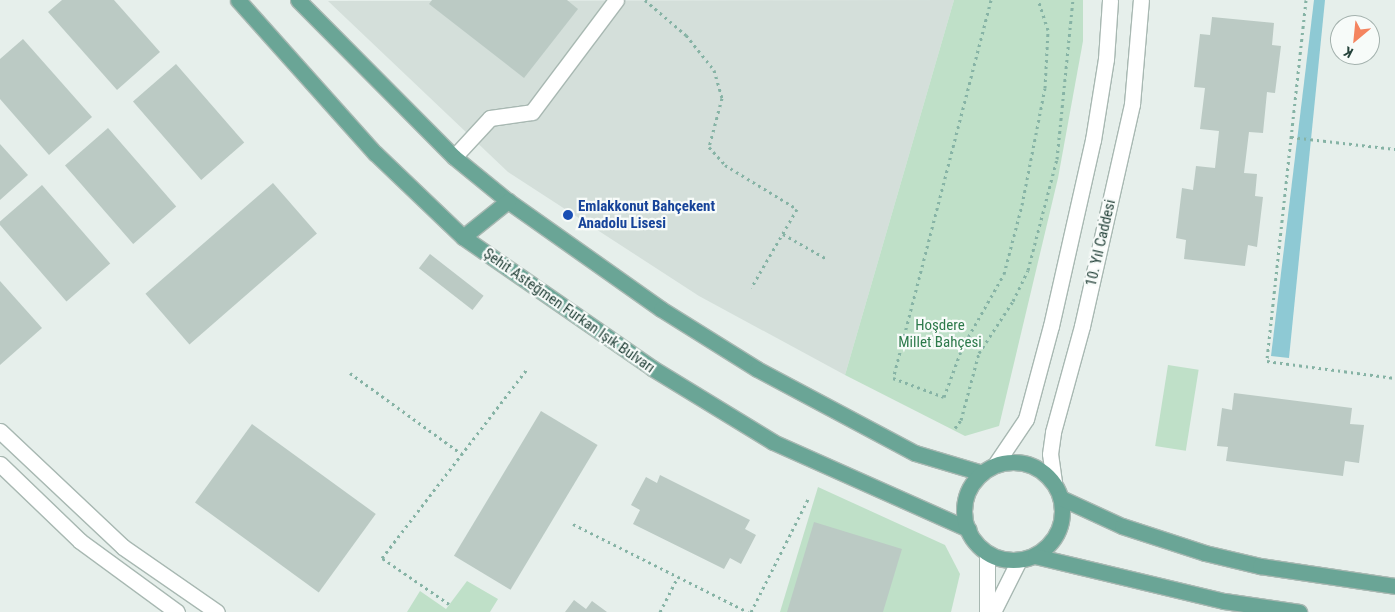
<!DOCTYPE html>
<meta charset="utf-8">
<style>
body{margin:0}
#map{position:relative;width:1395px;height:612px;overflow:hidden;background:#e6efeb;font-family:"Roboto Condensed",sans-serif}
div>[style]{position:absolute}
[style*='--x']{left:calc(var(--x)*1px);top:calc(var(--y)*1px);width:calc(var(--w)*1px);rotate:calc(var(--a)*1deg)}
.built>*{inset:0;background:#d4dfda}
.green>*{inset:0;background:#bfe0c8;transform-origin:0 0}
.water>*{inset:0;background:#8ec9d4}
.building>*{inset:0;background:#bbcac4;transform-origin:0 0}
.path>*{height:3px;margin-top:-1.5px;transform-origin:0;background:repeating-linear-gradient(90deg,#86b3a5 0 2.5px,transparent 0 6.5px)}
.roads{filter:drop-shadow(1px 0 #a8b8b2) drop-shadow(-1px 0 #a8b8b2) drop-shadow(0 1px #a8b8b2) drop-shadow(0 -1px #a8b8b2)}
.minor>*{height:15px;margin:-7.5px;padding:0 7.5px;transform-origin:7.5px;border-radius:7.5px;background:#fff}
.major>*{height:15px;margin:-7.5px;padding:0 7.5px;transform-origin:7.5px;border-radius:7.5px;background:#6aa596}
.major>.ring{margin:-7.5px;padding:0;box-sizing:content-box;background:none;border:15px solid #6aa596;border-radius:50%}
.dots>*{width:14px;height:14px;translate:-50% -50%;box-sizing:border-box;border:2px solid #f7fbf9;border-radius:50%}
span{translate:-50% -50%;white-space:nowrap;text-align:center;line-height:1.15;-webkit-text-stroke:4.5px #f7fbf9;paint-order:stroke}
.transit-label{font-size:15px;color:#164399;font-weight:700}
.left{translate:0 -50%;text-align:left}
.street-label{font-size:15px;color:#24423a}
.park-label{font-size:15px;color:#2d7a4b}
.north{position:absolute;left:1330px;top:15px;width:50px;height:50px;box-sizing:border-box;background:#f7fbf9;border:1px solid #a3b1ad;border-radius:50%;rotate:208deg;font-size:14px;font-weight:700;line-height:20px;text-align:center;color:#24423a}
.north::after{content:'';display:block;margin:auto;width:18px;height:22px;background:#f4845f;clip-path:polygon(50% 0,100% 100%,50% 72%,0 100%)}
</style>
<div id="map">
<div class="built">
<i style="clip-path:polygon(954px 0,845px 375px,699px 296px,508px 172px,328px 1px)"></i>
</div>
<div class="green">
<i style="clip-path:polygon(954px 0,1083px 0,1083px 41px,1058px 178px,999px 426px,965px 436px,845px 375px)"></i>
<i style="left:1168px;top:365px;width:31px;height:82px;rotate:9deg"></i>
<i style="clip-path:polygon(818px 487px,945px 545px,960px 574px,951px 612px,780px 612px)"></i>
<i style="clip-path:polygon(467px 581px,498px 599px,490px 612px,407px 612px,420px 591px,446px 609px)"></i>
</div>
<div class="water">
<i style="clip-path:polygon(1314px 0,1325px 0,1289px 358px,1271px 356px)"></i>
</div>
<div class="building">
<i style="clip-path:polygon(62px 0,114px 0,160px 52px,117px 90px,48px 12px)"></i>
<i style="clip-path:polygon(432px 0,567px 0,578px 9px,524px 78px,429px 4px)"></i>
<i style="clip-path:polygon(1212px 17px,1274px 23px,1272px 45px,1281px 46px,1275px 93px,1267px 92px,1263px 133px,1249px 132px,1244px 173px,1257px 174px,1255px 196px,1263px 197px,1257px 247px,1248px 245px,1245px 266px,1184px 259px,1186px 240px,1176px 238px,1182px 188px,1193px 190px,1196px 166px,1215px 168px,1219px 131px,1200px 129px,1205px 88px,1194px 87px,1200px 34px,1210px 35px)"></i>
<i style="clip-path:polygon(23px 39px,92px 117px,49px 155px,0 99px,0 59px)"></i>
<i style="left:176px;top:64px;width:104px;height:57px;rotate:49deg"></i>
<i style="left:108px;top:128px;width:104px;height:57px;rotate:49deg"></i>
<i style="clip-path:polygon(0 144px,28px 175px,0 200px)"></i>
<i style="left:273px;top:183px;width:67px;height:169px;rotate:49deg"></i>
<i style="left:42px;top:185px;width:104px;height:58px;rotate:49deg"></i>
<i style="left:430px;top:254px;width:68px;height:18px;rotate:38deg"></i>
<i style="clip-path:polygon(0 281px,42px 328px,0 365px)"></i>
<i style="clip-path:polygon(1234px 393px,1352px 408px,1350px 424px,1364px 425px,1359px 463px,1345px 461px,1343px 476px,1226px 461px,1228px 447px,1217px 446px,1222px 408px,1232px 410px)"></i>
<i style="left:541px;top:411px;width:66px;height:169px;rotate:31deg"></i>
<i style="left:252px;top:424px;width:153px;height:97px;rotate:36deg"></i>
<i style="clip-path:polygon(660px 475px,750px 520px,745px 529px,756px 535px,741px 564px,730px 558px,724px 569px,633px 524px,640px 510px,631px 505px,646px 477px,657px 483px)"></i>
<i style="clip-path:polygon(814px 522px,902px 549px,883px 612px,787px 612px)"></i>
<i style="clip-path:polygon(574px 600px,586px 609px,592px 601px,607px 612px,565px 612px)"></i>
</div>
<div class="path">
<i style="--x:645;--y:0;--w:54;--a:40.5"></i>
<i style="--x:686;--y:35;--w:45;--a:51.3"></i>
<i style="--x:714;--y:70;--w:29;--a:74"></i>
<i style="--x:722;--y:98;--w:51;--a:104.9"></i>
<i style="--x:709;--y:147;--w:24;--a:48"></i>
<i style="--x:725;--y:165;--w:84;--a:31.4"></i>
<i style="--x:797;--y:209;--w:91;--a:120.2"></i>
<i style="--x:991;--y:0;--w:390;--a:104.5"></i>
<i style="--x:893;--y:378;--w:54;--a:20.4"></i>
<i style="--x:944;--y:397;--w:52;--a:-69.8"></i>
<i style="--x:962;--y:348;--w:85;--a:-60.4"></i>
<i style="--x:1004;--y:274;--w:71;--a:-75.4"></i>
<i style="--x:1022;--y:205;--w:119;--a:-78.9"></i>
<i style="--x:1045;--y:88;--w:58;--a:-87"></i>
<i style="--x:1048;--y:30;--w:32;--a:-108"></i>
<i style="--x:1306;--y:0;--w:363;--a:96.2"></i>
<i style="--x:1267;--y:361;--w:129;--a:7.6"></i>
<i style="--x:1291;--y:137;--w:105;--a:6.6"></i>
<i style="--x:783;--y:234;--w:51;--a:29.6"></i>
<i style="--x:350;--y:373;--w:138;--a:35.9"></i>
<i style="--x:955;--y:428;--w:10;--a:-53"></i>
<i style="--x:961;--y:420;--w:69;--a:-75"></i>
<i style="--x:979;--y:353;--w:62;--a:-56.8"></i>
<i style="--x:1013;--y:301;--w:34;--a:-64"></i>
<i style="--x:1028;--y:270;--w:115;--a:-75.4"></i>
<i style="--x:1057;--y:159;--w:160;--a:-84.3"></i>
<i style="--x:573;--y:524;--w:196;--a:26.7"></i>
<i style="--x:449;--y:604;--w:81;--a:-145.5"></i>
<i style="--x:382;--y:558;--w:237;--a:-52.5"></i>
<i style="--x:660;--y:612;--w:39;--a:-63"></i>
<i style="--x:751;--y:612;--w:129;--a:-63.2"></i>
</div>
<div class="roads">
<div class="minor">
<i style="--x:454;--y:157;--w:53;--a:-47.3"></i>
<i style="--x:490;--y:118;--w:42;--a:-8.1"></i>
<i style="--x:532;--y:112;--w:140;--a:-53.1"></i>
<i style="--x:0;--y:431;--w:169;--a:43.3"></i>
<i style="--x:123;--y:547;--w:114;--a:34.7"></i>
<i style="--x:0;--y:464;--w:111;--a:43.9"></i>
<i style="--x:80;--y:541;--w:120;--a:36.2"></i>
<i style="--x:995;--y:465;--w:55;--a:-56"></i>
<i style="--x:1026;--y:419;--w:96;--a:-75"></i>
<i style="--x:1051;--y:326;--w:191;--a:-77.3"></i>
<i style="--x:1093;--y:140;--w:82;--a:-80.9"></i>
<i style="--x:1106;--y:59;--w:59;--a:-86.1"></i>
<i style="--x:1054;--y:482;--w:28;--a:-98"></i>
<i style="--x:1050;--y:454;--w:22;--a:-82"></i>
<i style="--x:1053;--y:432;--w:110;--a:-74.7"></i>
<i style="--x:1082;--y:326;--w:228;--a:-77.3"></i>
<i style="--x:1132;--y:104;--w:104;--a:-85.1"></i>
<i style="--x:987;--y:612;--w:59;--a:-90"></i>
<i style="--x:993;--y:612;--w:58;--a:-63.4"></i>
</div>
<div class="major">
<i style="--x:238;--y:0;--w:205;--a:48.2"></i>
<i style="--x:375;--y:153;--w:122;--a:43.7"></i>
<i style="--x:463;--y:237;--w:230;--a:34.7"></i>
<i style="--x:652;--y:368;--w:142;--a:31.4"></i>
<i style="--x:773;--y:442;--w:214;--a:24"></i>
<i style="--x:298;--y:0;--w:221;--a:45.2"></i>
<i style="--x:454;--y:157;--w:70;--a:39.2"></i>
<i style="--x:508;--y:201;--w:187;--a:35.2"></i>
<i style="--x:661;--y:309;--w:113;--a:32"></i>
<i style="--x:757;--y:369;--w:179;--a:28"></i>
<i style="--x:915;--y:453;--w:70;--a:16.6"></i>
<i style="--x:463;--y:237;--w:58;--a:-38.7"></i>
<i class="ring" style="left:964px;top:462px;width:83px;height:83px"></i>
<i style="--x:1061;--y:498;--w:67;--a:24.7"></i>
<i style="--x:1122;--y:526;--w:87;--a:18"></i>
<i style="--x:1205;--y:553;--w:57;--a:13.3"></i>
<i style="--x:1260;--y:566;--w:136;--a:8.4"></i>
<i style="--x:1035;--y:556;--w:194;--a:13.4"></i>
<i style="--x:1224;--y:601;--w:76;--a:8.3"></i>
</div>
</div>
<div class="dots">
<i style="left:568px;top:215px;background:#1a4fb4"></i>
</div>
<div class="transit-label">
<span class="left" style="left:578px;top:215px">Emlakkonut Bahçekent<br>Anadolu Lisesi</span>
</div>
<div class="street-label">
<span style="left:1101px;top:243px;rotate:-77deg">10. Yıl Caddesi</span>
<span style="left:569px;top:311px;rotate:35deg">Şehit Asteğmen Furkan Işık Bulvarı</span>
</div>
<div class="park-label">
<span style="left:940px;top:334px">Hoşdere<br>Millet Bahçesi</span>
</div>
<div class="north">K</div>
</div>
